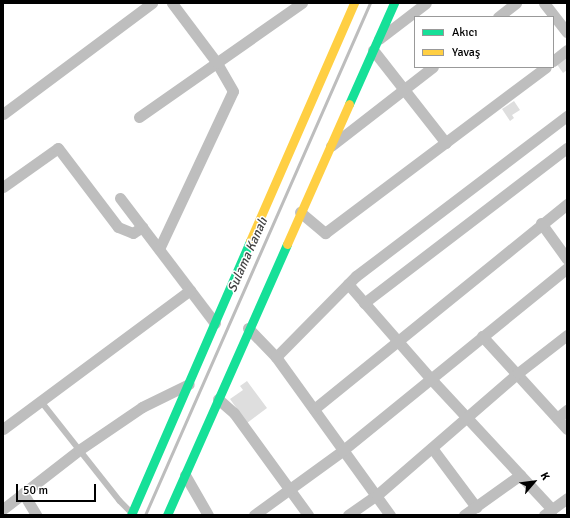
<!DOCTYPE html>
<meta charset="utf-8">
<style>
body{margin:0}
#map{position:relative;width:570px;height:518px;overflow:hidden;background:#fff;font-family:Signika,sans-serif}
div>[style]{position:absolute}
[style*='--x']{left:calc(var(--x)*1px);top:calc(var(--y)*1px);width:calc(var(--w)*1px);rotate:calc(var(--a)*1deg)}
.stream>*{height:3px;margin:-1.5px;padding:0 1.5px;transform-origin:1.5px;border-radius:1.5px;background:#bdbdbd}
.building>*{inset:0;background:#dedede}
.lane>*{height:5.5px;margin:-2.75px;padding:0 2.75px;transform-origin:2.75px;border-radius:2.75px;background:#bebebe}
.street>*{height:11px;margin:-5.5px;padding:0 5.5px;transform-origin:5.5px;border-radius:5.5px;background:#bebebe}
.fast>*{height:9px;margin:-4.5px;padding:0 4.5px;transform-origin:4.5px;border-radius:4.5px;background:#16e098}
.slow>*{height:9px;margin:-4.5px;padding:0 4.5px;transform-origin:4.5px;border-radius:4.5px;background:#ffcf43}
span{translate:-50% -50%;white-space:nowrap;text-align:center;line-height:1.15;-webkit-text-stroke:3px #fff;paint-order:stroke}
.water-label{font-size:13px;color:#424242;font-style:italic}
.frame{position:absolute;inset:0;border:4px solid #000;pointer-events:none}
.legend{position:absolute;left:414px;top:16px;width:140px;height:52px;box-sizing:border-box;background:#fff;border:1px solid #999;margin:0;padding:5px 7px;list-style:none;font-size:12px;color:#000}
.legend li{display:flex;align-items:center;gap:8px;height:20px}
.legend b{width:20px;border:1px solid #999}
.north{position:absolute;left:514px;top:462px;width:40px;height:40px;-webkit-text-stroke:3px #fff;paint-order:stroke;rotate:62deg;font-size:11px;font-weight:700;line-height:16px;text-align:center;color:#000}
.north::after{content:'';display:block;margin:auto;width:14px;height:18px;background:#000;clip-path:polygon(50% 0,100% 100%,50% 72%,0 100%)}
.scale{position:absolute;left:16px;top:484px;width:80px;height:18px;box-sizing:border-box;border:2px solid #000;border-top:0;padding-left:5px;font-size:12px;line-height:14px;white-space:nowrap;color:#000;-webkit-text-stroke:3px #fff;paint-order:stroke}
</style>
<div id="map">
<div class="stream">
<i style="--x:145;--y:515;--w:559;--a:-66.28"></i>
</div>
<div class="building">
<i style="clip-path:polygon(567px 56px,567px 70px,563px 73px,556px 63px)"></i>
<i style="clip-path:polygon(514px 101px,520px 110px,512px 115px,514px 118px,510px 121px,502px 109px)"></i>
<i style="clip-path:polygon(247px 381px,267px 408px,247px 423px,230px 399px,243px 390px,240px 386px)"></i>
</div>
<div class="lane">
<i style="--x:41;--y:401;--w:127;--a:51.7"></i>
<i style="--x:120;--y:501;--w:16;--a:45"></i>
</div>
<div class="street">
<i style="--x:544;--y:3;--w:37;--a:52"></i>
<i style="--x:498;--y:17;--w:23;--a:-38"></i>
<i style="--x:379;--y:39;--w:59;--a:-37.5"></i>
<i style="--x:373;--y:50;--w:118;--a:51.9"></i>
<i style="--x:553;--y:61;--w:18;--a:-38"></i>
<i style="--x:3;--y:114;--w:186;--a:-36.7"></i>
<i style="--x:139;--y:117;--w:199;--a:-35"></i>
<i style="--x:331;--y:146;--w:129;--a:-37.8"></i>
<i style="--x:3;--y:187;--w:67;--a:-35.3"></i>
<i style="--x:58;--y:148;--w:99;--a:52.8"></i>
<i style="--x:118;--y:227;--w:16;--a:22"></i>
<i style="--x:133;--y:233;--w:11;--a:-34"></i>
<i style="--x:120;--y:198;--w:157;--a:52.8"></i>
<i style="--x:300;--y:212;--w:33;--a:40"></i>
<i style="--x:325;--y:233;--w:276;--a:-36.9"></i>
<i style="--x:541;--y:223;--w:44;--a:54.2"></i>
<i style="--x:159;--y:249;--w:174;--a:-64.9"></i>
<i style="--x:233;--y:91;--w:32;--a:-120"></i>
<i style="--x:217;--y:63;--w:75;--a:-126.9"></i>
<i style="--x:348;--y:284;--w:126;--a:48.9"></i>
<i style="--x:431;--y:379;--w:178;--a:47.1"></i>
<i style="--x:364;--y:303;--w:255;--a:-37.4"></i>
<i style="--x:248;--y:328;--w:40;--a:46"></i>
<i style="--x:276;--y:357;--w:195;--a:54.2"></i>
<i style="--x:482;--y:336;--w:126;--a:47.6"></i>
<i style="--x:276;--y:357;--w:114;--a:-45.4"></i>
<i style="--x:356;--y:276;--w:265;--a:-37.2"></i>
<i style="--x:218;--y:399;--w:21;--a:41"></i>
<i style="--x:234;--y:413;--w:126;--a:54"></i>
<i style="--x:314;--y:409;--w:326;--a:-39"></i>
<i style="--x:557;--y:418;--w:13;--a:-39"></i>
<i style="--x:3;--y:429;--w:233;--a:-36.6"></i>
<i style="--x:432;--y:448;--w:74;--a:53.3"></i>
<i style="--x:185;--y:475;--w:46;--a:60.1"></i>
<i style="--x:23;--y:493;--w:26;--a:59"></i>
<i style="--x:3;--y:509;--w:96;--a:-37.8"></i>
<i style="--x:79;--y:450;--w:76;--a:-34.3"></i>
<i style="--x:142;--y:407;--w:52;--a:-26.1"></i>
<i style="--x:254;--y:515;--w:109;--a:-36"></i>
<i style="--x:342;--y:451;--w:290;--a:-39.1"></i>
<i style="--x:348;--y:515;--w:35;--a:-35"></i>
<i style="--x:377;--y:495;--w:186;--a:-40.9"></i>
<i style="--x:518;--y:373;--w:62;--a:-37.8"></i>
<i style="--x:464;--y:515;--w:69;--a:-35.5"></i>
<i style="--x:544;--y:515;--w:29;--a:-36"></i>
</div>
<div class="fast">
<i style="--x:349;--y:104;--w:111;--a:-66"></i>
<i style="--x:131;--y:515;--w:299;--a:-66.5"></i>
<i style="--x:167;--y:515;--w:296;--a:-66.1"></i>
</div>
<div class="slow">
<i style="--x:250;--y:241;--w:260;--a:-66.4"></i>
<i style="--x:287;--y:244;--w:153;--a:-66.1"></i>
</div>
<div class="water-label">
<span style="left:248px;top:255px;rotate:-66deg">Sulama Kanalı</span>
</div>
<div class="frame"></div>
<ul class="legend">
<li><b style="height:5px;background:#16e098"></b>Akıcı</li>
<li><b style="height:5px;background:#ffcf43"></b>Yavaş</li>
</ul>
<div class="north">K</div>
<div class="scale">50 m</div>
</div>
